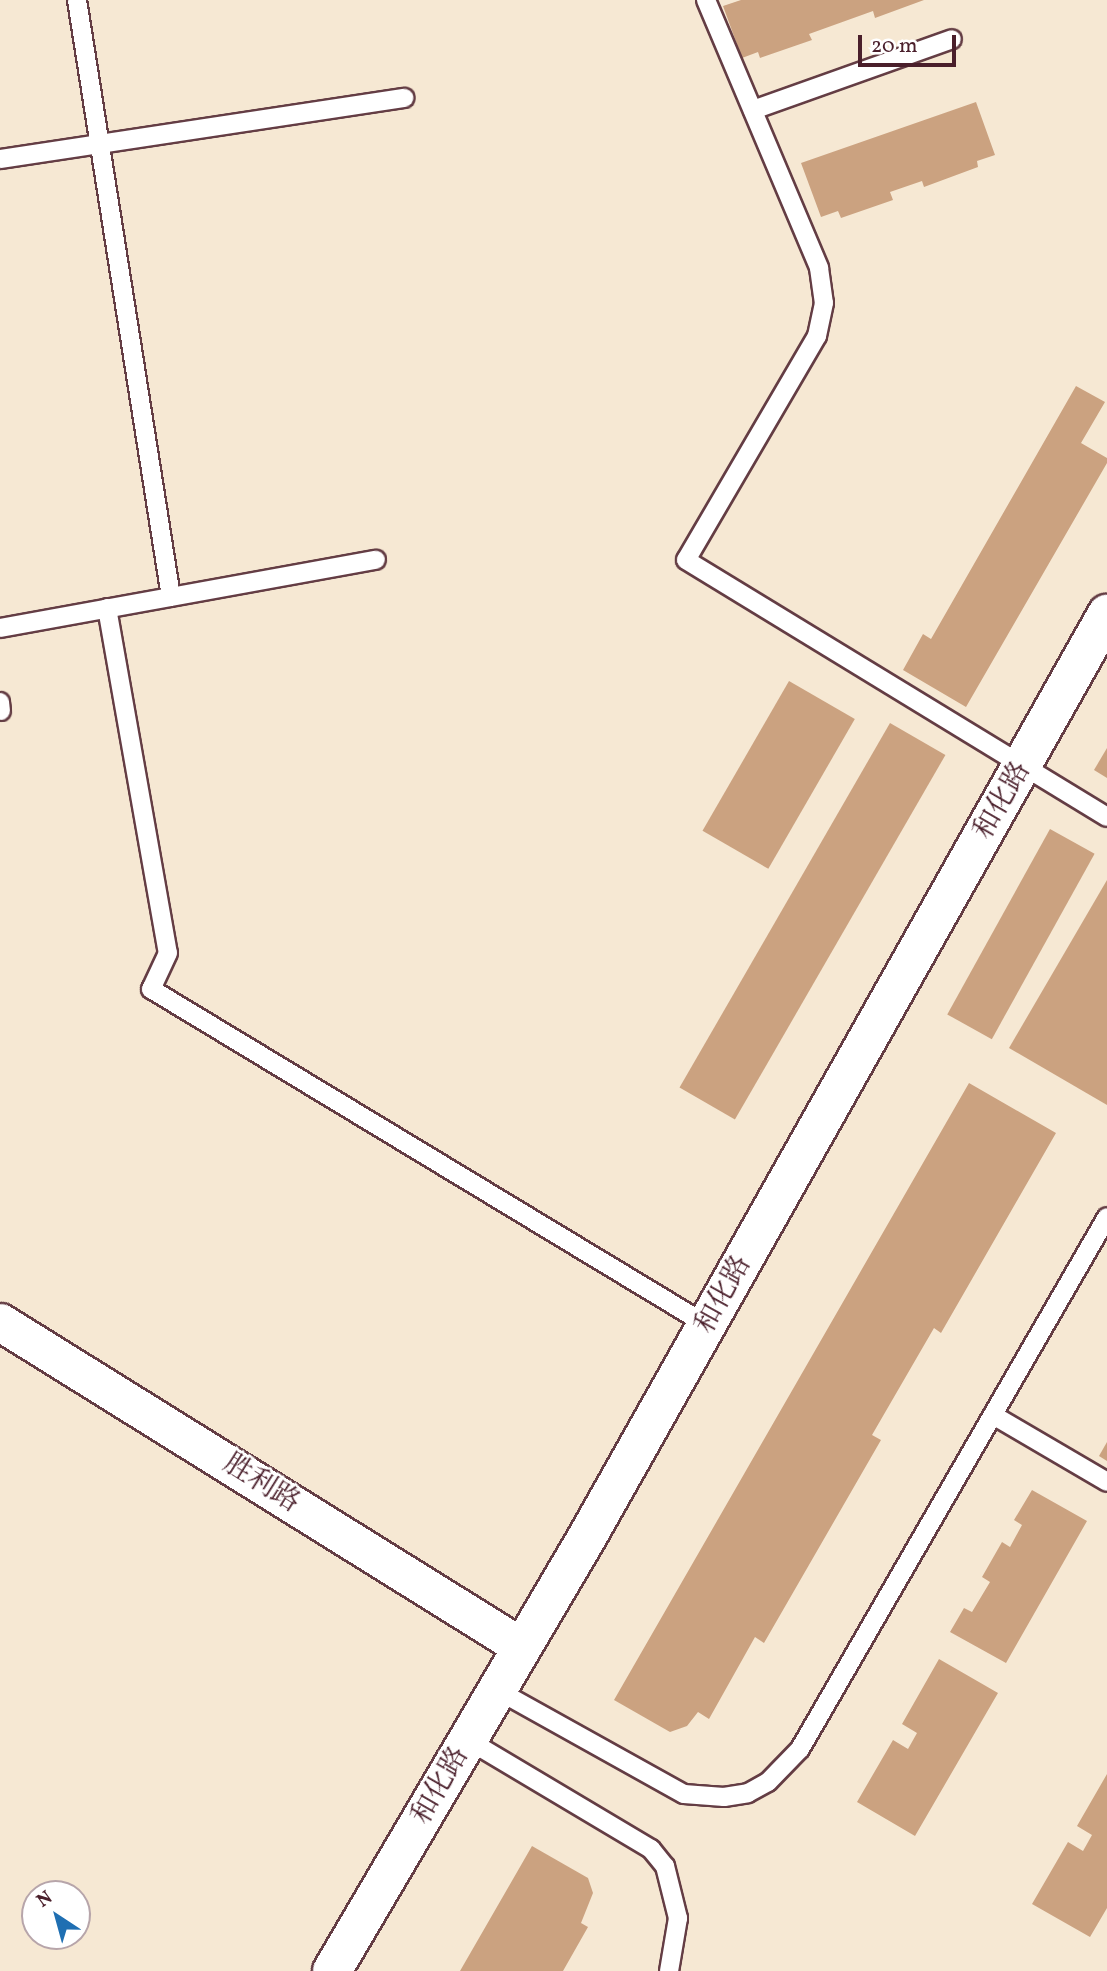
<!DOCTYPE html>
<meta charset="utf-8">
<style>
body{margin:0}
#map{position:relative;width:1107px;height:1971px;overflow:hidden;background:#f6e8d3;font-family:Vollkorn,"Noto Serif SC",serif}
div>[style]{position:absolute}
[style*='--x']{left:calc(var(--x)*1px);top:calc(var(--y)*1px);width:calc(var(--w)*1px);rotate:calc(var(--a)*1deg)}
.building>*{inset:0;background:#cba280;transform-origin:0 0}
.roads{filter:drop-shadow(2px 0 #643d44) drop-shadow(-2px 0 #643d44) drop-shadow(0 2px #643d44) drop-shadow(0 -2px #643d44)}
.service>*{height:18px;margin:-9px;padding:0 9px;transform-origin:9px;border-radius:9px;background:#fff}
.minor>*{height:37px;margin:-18.5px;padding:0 18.5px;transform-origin:18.5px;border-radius:18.5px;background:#fff}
.tertiary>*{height:38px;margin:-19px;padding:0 19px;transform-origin:19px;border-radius:19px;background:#fff}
span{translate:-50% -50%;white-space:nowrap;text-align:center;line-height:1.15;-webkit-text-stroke:5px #fff;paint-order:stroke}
.street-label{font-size:28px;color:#4a1f2b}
.north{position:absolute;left:21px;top:1880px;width:70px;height:70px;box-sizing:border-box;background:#fff;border:2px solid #b7a5aa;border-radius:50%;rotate:324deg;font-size:19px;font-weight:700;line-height:28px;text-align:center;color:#4a1f2b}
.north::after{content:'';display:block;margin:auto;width:24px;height:32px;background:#1f6fb2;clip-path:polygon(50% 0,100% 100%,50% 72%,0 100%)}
.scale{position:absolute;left:858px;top:35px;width:98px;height:32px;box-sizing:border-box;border:4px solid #4a1f2b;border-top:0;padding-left:9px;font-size:21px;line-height:24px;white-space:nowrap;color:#4a1f2b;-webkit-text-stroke:5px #fff;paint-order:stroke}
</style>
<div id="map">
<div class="building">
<i style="clip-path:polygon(741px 0,924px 0,875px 18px,873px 11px,809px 34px,812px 40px,760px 58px,758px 52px,742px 58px,723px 6px)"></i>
<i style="clip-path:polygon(976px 102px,995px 155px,977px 161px,978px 167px,924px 187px,922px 181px,890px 192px,893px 200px,841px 218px,838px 211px,821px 217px,801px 163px)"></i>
<i style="clip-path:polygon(1076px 386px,1105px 402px,1081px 443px,1107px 458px,1107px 463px,966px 707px,903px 670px,923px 634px,931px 639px)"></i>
<i style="left:789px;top:681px;width:76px;height:173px;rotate:30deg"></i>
<i style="left:890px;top:723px;width:64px;height:421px;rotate:30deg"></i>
<i style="clip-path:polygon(1107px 748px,1107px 778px,1094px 770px)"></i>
<i style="left:1050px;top:829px;width:51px;height:212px;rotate:29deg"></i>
<i style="clip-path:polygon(1107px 880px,1107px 1105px,1009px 1048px)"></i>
<i style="clip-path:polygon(969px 1083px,1056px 1133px,941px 1333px,934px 1328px,872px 1435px,881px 1440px,764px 1643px,755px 1637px,709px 1719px,698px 1712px,687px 1726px,670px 1732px,614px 1700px)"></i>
<i style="clip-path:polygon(1107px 1442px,1107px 1461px,1099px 1456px)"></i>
<i style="clip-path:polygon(1032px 1490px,1087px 1521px,1006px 1663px,950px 1632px,964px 1608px,972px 1612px,990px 1582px,982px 1577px,1002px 1542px,1010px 1547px,1022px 1525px,1014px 1520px)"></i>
<i style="clip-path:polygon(939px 1659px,998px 1693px,915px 1836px,857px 1802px,893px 1740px,908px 1749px,917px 1733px,902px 1724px)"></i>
<i style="clip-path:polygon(1107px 1774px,1107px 1908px,1090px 1937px,1032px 1904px,1068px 1842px,1083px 1851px,1092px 1835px,1077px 1826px)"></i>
<i style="clip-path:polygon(532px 1846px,588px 1878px,593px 1893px,581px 1923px,588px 1927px,563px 1971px,460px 1971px)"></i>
</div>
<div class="roads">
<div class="service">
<i style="--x:77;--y:0;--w:604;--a:81.05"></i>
<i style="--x:706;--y:0;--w:291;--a:67.1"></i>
<i style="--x:819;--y:268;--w:35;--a:82"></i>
<i style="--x:824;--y:303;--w:34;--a:102"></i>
<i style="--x:817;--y:336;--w:259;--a:120.3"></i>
<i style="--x:686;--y:560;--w:493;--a:31.4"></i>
<i style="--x:753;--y:110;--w:211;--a:-19.6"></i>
<i style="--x:0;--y:159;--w:409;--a:-8.6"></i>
<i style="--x:107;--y:608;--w:350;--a:80"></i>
<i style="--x:168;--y:953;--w:40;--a:115"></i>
<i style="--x:151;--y:989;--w:650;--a:31.15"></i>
<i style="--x:0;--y:628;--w:382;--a:-10.3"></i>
<i style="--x:0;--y:702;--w:9;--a:84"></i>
<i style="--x:993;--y:1415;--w:132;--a:30.4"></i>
<i style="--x:497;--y:1690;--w:214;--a:29.1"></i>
<i style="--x:684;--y:1794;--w:40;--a:4.3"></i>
<i style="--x:724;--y:1797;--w:24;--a:-9"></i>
<i style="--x:748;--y:1793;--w:23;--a:-29"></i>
<i style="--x:768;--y:1782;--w:46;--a:-45.9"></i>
<i style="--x:800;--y:1749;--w:614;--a:-60.01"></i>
<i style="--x:468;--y:1740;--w:213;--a:30.8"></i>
<i style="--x:651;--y:1849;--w:22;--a:51"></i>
<i style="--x:665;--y:1866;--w:54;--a:76"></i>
<i style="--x:678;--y:1918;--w:54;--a:99.6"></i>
</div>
<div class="minor">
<i style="--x:0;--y:1322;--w:615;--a:31.91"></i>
</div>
<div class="tertiary">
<i style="--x:332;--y:1971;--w:501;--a:-59.55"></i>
<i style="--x:586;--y:1539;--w:1062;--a:-60.61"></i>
</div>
</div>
<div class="street-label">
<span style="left:1003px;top:801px;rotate:-60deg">和化路</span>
<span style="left:724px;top:1295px;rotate:-61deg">和化路</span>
<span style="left:261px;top:1484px;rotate:32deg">胜利路</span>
<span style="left:441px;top:1786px;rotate:-60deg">和化路</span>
</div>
<div class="north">N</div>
<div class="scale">20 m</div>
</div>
